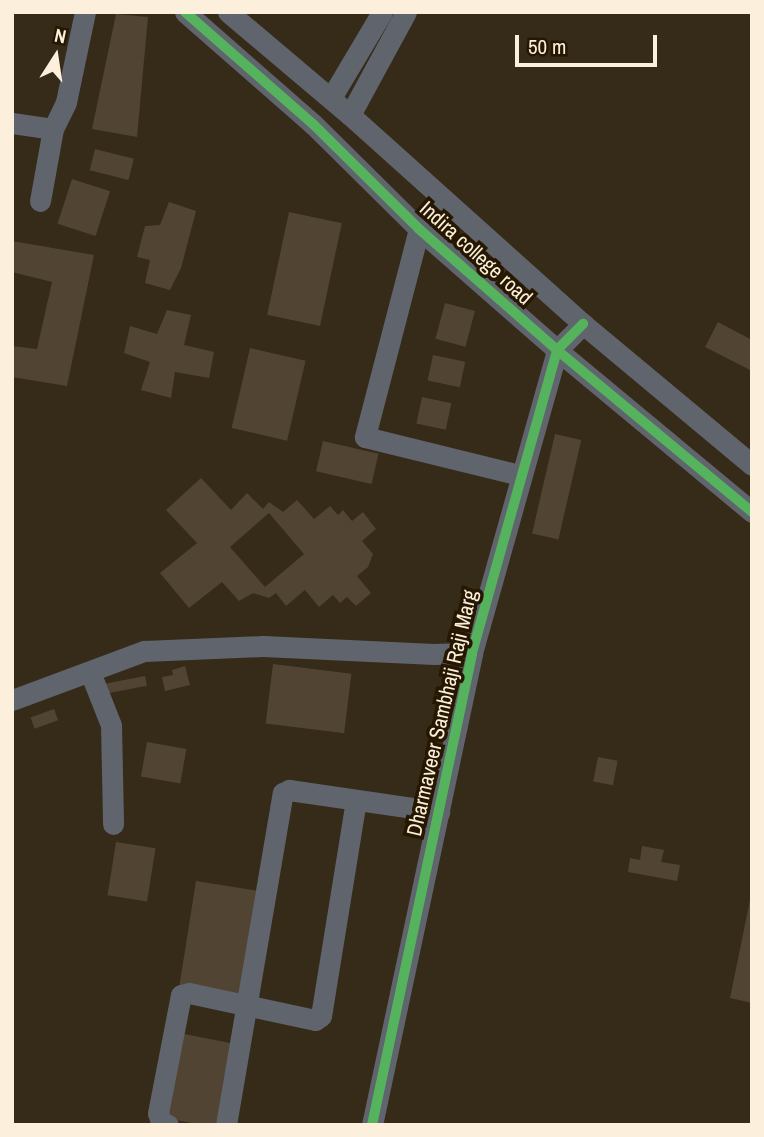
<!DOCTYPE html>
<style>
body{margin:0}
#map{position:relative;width:764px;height:1137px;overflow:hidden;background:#352b18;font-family:"Archivo Narrow",sans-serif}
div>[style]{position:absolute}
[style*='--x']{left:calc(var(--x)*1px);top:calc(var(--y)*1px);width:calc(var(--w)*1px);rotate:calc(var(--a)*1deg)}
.building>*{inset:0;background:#524432;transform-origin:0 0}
.street>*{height:21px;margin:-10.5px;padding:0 10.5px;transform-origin:10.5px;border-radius:10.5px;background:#5f646d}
.cycleway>*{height:10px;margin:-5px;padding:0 5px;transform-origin:5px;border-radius:5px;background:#56b35d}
span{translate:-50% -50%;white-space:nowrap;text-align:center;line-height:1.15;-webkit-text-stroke:7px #261800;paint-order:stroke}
.street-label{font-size:21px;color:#fcf0dd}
.frame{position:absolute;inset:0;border:14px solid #fcf0dd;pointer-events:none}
.north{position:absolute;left:21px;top:21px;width:70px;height:70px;-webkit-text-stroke:5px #261800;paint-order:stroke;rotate:12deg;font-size:19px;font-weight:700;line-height:28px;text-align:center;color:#fcf0dd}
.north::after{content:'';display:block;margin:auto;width:24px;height:32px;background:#fcf0dd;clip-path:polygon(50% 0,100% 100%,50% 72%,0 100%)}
.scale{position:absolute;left:515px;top:35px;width:142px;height:32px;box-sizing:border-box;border:4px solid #fcf0dd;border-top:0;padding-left:9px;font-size:21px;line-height:24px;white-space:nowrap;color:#fcf0dd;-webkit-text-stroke:5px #261800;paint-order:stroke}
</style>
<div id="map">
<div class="building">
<i style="clip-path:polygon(116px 14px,148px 17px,137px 137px,92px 129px)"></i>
<i style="left:95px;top:149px;width:40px;height:22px;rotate:14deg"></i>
<i style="left:72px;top:179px;width:40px;height:47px;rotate:18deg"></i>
<i style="clip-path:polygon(169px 202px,196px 211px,181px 268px,170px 290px,145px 283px,150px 260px,137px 257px,145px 226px,160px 225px)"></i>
<i style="left:289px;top:212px;width:54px;height:105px;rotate:12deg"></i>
<i style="clip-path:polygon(12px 241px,94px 255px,67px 386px,12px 377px,12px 346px,37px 349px,52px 282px,12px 272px)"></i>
<i style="left:445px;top:303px;width:31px;height:37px;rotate:15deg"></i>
<i style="clip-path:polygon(167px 310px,191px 315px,184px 345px,214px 352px,209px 378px,175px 372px,171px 398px,141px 390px,150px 362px,124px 353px,130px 326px,157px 334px)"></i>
<i style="clip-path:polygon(718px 322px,752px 340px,752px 371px,705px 347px)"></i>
<i style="left:250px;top:348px;width:57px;height:82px;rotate:13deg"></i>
<i style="left:433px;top:355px;width:33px;height:26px;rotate:12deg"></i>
<i style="left:422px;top:397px;width:30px;height:27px;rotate:12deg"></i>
<i style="left:555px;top:434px;width:27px;height:102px;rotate:13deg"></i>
<i style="left:323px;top:441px;width:57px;height:31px;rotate:13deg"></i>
<i style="clip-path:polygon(evenodd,201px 478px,231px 510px,247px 493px,263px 509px,269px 502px,283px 512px,297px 500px,314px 519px,330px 506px,338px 515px,343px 510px,352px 521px,363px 512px,376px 529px,362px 541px,373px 554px,368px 567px,357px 576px,371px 593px,356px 606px,347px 597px,340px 603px,333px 595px,319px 607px,305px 590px,286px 606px,276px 593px,269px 598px,253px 593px,239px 601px,222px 582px,189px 608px,160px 573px,197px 543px,166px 510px,201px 478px,269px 513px,304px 554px,265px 587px,230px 547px,269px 513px)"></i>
<i style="left:273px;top:664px;width:79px;height:60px;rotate:7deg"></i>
<i style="clip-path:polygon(185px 666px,190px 685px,165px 691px,162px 677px,173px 675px,172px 670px)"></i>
<i style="left:145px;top:676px;width:10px;height:42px;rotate:79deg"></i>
<i style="left:54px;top:709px;width:12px;height:25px;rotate:70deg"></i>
<i style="left:147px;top:742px;width:40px;height:35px;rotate:10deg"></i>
<i style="left:598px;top:757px;width:20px;height:25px;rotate:11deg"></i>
<i style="left:116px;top:842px;width:40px;height:54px;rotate:9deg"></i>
<i style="clip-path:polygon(642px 846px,664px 850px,661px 862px,680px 865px,677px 881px,628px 872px,630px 858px,640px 860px)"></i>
<i style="left:196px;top:881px;width:61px;height:109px;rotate:9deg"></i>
<i style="clip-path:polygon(751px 895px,752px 895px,752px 1003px,730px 998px)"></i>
<i style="left:179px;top:1033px;width:56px;height:86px;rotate:11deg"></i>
</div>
<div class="street">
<i style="--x:185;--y:12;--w:170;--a:41.2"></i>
<i style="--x:313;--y:124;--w:149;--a:44.7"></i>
<i style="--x:419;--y:229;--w:184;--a:41.2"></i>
<i style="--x:557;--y:350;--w:254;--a:39.7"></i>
<i style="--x:228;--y:12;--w:160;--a:40.2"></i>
<i style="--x:350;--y:115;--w:313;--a:41.9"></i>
<i style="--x:583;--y:324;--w:220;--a:39.8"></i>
<i style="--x:331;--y:98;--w:100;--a:-59.3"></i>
<i style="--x:350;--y:115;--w:117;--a:-61.5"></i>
<i style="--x:12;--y:123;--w:41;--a:8.3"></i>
<i style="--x:53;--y:129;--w:30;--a:-64"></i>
<i style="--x:66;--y:102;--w:92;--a:-78.1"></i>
<i style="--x:40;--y:201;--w:73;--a:-79.8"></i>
<i style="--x:419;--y:229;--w:215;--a:104.6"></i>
<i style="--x:365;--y:437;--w:160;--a:13.8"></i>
<i style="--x:90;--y:672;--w:57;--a:68.4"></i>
<i style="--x:111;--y:725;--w:99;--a:88.8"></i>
<i style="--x:12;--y:700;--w:141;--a:-20.4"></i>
<i style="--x:144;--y:651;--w:119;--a:-2.4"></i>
<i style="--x:263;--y:646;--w:171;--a:2.7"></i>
<i style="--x:434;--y:654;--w:38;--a:-2"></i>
<i style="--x:168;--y:1125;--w:8;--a:-157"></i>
<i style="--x:161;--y:1122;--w:9;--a:-108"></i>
<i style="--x:158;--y:1113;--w:120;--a:-79"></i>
<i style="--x:181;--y:995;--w:8;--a:-14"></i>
<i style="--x:189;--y:993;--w:129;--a:12.1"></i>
<i style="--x:315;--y:1020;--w:7;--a:-34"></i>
<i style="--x:321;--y:1016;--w:218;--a:-80.8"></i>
<i style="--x:226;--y:1125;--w:337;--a:-80.3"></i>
<i style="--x:283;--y:793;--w:7;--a:-27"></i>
<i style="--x:289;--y:790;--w:152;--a:8.3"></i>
<i style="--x:372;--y:1125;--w:482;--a:-78"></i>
<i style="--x:472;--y:653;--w:315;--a:-74.3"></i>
<i style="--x:557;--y:350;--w:37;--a:-45"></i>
</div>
<div class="cycleway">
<i style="--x:185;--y:12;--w:170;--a:41.2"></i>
<i style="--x:313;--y:124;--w:149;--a:44.7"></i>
<i style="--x:419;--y:229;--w:184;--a:41.2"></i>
<i style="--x:557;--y:350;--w:254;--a:39.7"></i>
<i style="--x:372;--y:1125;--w:482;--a:-78"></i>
<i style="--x:472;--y:653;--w:315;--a:-74.3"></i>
<i style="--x:557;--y:350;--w:37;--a:-45"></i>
</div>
<div class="street-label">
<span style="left:476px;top:253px;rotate:42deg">Indira college road</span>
<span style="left:442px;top:713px;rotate:-77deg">Dharmaveer Sambhaji Raji Marg</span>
</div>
<div class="frame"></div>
<div class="north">N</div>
<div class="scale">50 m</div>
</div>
